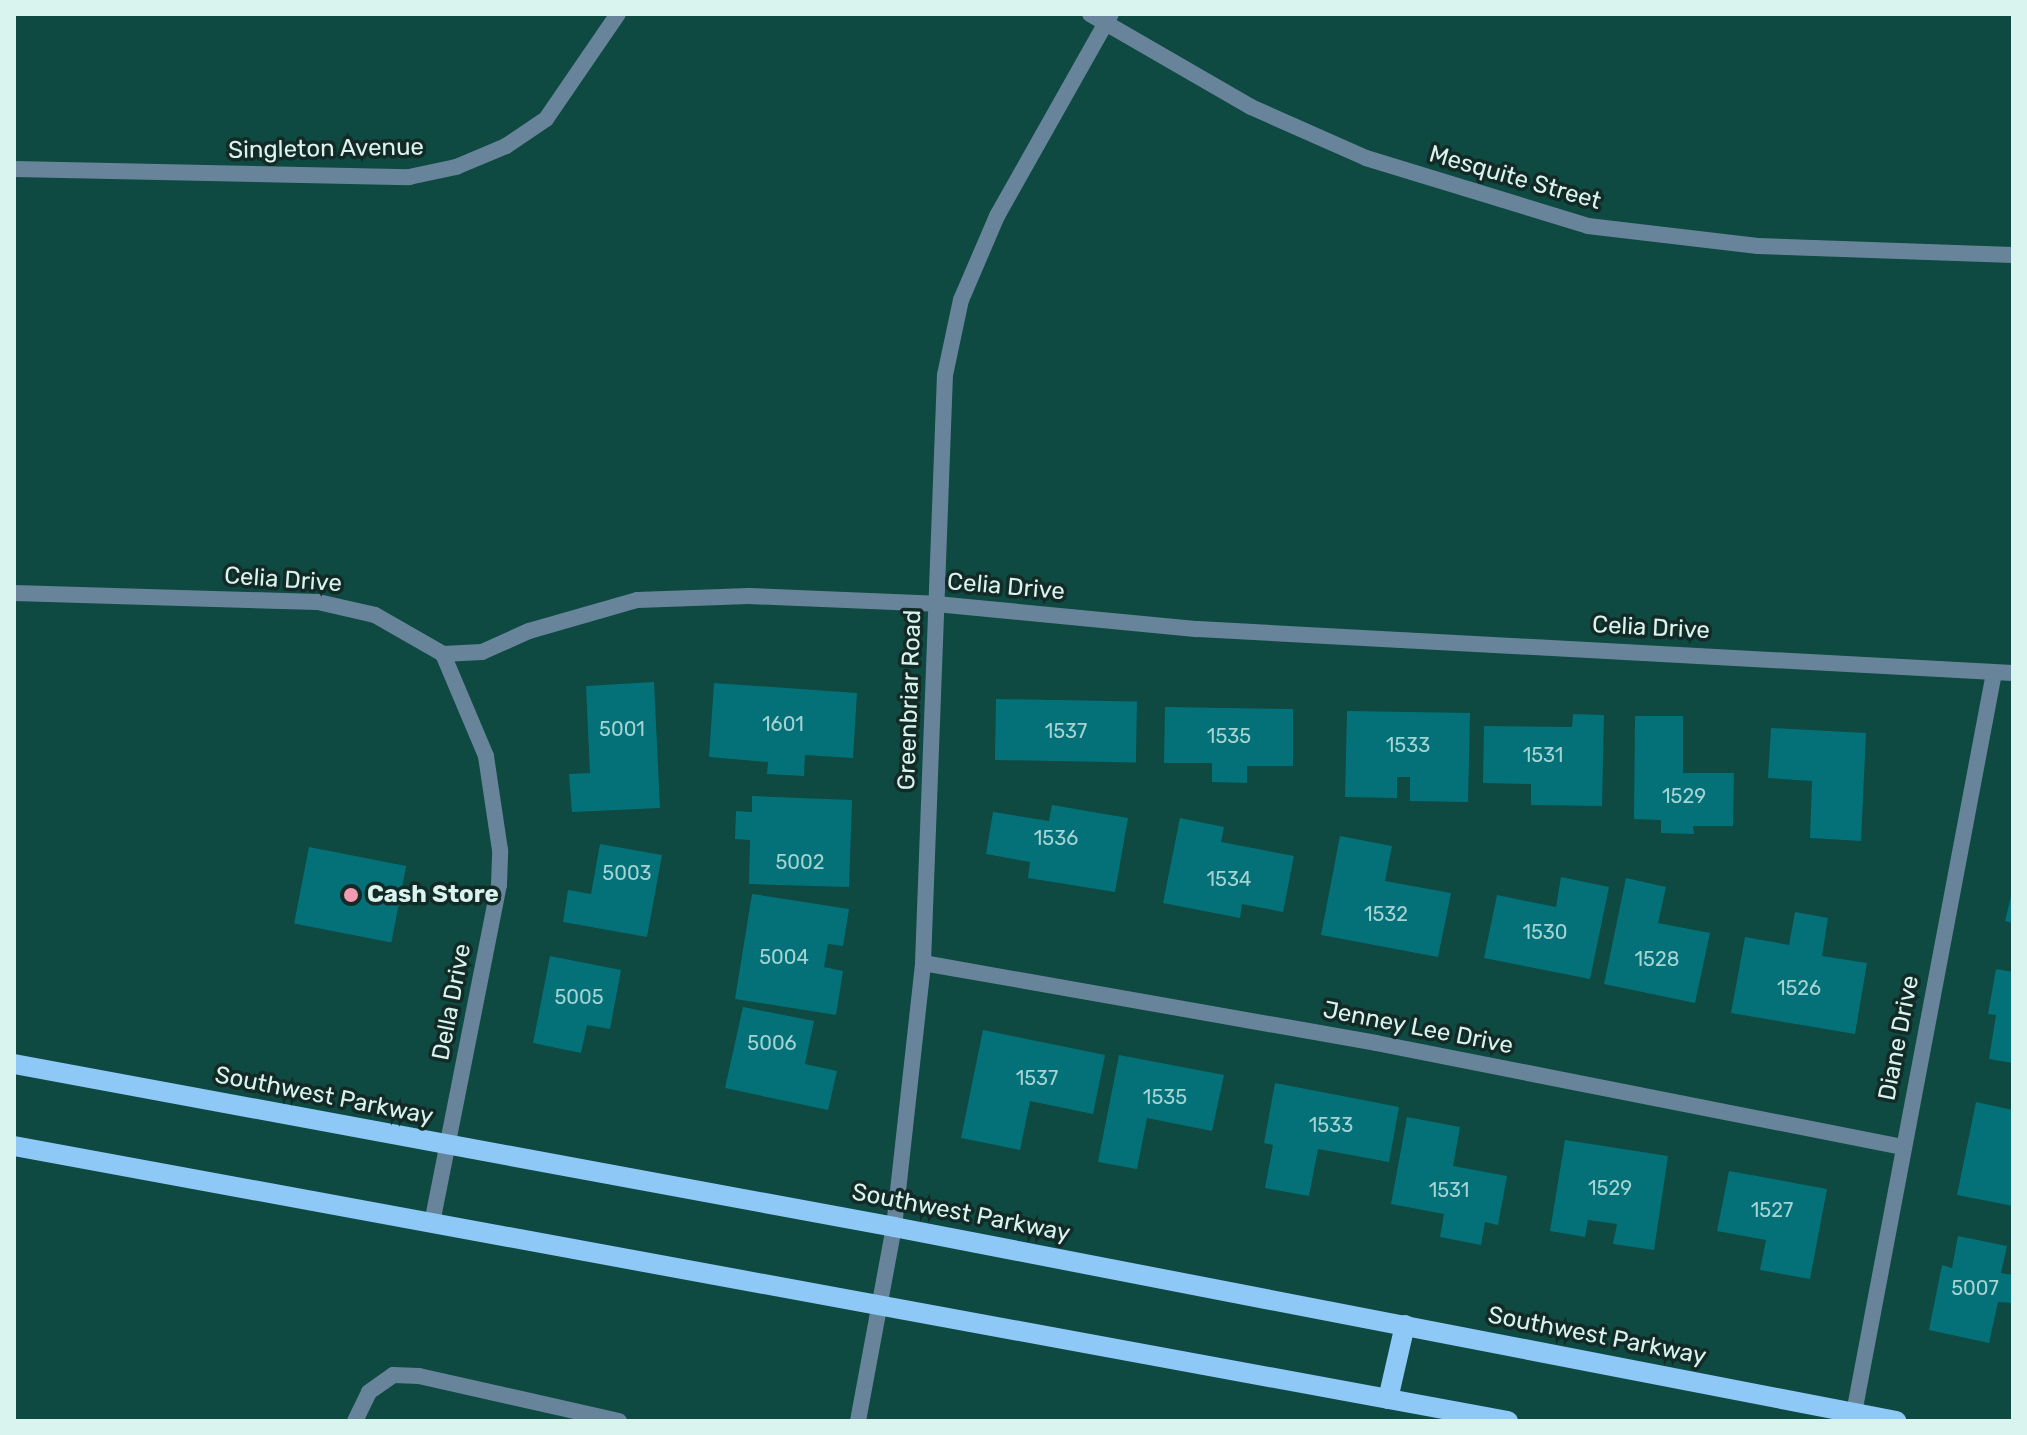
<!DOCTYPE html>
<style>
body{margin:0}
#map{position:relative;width:2027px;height:1435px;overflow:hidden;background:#0e4942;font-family:Rubik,sans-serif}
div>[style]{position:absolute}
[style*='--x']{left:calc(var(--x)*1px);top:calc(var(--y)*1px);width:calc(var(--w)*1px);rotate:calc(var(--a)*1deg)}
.building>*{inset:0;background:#047179;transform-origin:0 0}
.lane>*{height:16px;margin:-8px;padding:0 8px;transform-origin:8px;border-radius:8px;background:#68849b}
.street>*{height:16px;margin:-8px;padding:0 8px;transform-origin:8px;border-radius:8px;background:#68849b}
.primary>*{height:20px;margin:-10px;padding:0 10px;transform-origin:10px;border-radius:10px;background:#8dc8f7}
.dots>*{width:22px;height:22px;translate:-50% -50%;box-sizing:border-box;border:4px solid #142a27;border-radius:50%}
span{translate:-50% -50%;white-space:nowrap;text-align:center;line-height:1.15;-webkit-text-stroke:7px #142a27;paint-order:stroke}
.number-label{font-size:20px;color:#a4d3d2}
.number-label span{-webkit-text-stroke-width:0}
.street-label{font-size:24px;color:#d9f4ef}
.poi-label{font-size:24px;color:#d9f4ef;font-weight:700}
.left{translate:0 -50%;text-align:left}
.frame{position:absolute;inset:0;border:16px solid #d9f4ef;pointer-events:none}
</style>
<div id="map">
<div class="building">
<i style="clip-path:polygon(654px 682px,660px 808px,572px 812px,569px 774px,590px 773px,586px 686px)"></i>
<i style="clip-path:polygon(714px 683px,857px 693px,853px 758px,805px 755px,804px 776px,767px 774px,768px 762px,709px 757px)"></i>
<i style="left:996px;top:699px;width:141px;height:61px;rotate:1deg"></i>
<i style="clip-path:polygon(1165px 707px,1293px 709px,1293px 766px,1247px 766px,1247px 783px,1212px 782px,1212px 763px,1164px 763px)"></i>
<i style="clip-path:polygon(1347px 711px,1470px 713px,1468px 802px,1410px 801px,1410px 777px,1397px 777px,1397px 798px,1345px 797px)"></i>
<i style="clip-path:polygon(1573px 714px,1604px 715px,1602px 806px,1531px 805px,1531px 784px,1483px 783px,1484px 726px,1572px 727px)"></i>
<i style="clip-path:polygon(1635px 716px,1683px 716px,1683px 773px,1734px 773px,1733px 826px,1693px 826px,1694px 834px,1661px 833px,1661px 820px,1634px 819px)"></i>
<i style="clip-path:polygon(1771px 728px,1866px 733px,1861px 841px,1810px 838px,1812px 781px,1768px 778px)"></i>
<i style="clip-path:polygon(752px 796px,852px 800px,849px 887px,749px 884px,750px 840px,735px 839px,736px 811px,752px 812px)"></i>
<i style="clip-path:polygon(1052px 805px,1128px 818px,1115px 892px,1028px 878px,1030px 862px,986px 854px,993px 812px,1049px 821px)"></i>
<i style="clip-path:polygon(1180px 818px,1224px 827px,1221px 842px,1294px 856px,1283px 912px,1242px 904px,1240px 918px,1163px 903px)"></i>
<i style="clip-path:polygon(1340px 836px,1392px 846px,1385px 881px,1451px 893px,1438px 957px,1321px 935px)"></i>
<i style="clip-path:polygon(600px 844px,662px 855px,647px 937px,563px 922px,568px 890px,591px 894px)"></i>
<i style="left:309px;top:847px;width:99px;height:78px;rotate:11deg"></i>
<i style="clip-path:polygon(1561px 877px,1609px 887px,1590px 979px,1484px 958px,1497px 895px,1556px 907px)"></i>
<i style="clip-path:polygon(1626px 878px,1666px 887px,1658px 923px,1710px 933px,1695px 1003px,1604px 984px)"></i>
<i style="clip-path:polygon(2012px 892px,2013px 893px,2013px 923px,2005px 921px)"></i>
<i style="clip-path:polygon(752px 894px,849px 909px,843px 946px,828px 944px,824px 967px,843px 971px,836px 1015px,735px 999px)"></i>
<i style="clip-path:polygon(1795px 912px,1828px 918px,1822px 956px,1867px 963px,1855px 1034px,1731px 1013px,1745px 937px,1789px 945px)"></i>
<i style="clip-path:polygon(550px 956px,621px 970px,610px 1029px,587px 1025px,581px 1053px,533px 1043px)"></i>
<i style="clip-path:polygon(1996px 969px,2013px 972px,2013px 1063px,1989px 1059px,1996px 1015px,1988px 1014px)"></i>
<i style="clip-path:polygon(743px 1007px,814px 1021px,805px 1064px,837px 1071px,828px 1110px,725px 1088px)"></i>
<i style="clip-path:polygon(983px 1030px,1105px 1055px,1093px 1114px,1030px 1101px,1020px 1150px,961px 1138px)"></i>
<i style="clip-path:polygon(1119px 1055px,1224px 1075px,1212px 1131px,1147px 1118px,1137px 1169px,1098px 1162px)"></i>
<i style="clip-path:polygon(1275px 1083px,1399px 1107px,1389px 1162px,1318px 1149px,1309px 1196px,1265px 1188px,1273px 1145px,1264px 1143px)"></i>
<i style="clip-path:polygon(1976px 1102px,2013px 1110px,2013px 1206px,1957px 1195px)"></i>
<i style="clip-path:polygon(1407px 1117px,1460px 1127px,1453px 1166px,1507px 1176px,1498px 1225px,1485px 1222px,1481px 1245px,1440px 1237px,1444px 1214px,1391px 1204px)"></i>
<i style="clip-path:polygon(1565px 1140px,1668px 1156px,1654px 1250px,1613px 1244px,1617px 1224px,1588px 1220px,1585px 1237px,1550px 1231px)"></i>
<i style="clip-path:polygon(1729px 1171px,1827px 1189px,1810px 1279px,1760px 1270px,1766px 1240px,1717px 1231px)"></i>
<i style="clip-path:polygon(1958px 1236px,2007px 1246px,2001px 1273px,2013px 1275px,2013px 1303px,1998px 1302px,1989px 1343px,1929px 1330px,1942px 1265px,1952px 1268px)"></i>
</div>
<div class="lane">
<i style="--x:355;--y:1421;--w:32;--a:-64"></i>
<i style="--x:369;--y:1392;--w:29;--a:-35"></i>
<i style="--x:393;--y:1375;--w:26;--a:2"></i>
<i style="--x:419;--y:1376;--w:205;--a:12.7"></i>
</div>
<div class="street">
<i style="--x:1090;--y:14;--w:186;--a:30"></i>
<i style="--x:1251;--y:107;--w:126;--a:23.9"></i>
<i style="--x:1366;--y:158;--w:232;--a:17"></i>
<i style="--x:1588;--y:226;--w:171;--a:6.7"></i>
<i style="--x:1758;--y:246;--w:255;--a:2"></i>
<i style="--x:14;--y:169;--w:395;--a:1.2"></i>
<i style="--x:409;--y:177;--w:48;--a:-12"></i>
<i style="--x:456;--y:167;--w:54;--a:-22.8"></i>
<i style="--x:506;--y:146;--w:48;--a:-34"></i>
<i style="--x:546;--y:119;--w:127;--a:-55.6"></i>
<i style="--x:14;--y:593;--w:304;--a:1.7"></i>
<i style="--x:318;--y:602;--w:58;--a:12.8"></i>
<i style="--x:375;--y:615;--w:78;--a:29.8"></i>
<i style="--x:443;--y:654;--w:39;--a:-3"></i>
<i style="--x:482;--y:652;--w:51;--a:-24.1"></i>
<i style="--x:529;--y:631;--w:112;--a:-16"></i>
<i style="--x:637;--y:600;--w:112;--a:-2"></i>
<i style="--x:749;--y:596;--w:187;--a:2.4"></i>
<i style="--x:936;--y:604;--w:263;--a:5.5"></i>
<i style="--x:1198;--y:629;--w:816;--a:3.09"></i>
<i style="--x:923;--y:963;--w:460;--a:10"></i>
<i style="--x:1376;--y:1043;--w:536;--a:11.18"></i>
<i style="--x:432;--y:1223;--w:345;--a:-78.8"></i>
<i style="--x:499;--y:885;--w:35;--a:-88"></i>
<i style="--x:500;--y:850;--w:95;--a:-98.5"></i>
<i style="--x:486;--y:756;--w:111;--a:-112.9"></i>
<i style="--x:1854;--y:1413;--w:753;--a:-79.29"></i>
<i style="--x:858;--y:1421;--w:197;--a:-79.5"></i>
<i style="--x:894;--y:1227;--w:266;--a:-83.7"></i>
<i style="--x:923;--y:963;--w:588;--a:-87.86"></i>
<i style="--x:945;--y:375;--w:77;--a:-78"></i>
<i style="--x:961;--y:300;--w:91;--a:-66.8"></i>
<i style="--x:997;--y:216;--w:232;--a:-60.6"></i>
</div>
<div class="primary">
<i style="--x:14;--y:1064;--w:895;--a:10.49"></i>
<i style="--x:894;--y:1227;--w:1021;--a:10.96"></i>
<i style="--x:14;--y:1146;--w:1519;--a:10.43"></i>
<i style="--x:1388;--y:1399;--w:76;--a:-77.1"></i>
</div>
<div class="dots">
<i style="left:351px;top:895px;background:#f29ab0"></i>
</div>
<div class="number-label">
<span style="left:783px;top:724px">1601</span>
<span style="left:622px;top:729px">5001</span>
<span style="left:1066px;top:731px">1537</span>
<span style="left:1229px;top:736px">1535</span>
<span style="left:1408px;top:745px">1533</span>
<span style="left:1543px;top:755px">1531</span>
<span style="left:1684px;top:796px">1529</span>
<span style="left:1056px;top:838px">1536</span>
<span style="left:800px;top:862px">5002</span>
<span style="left:627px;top:873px">5003</span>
<span style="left:1229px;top:879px">1534</span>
<span style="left:1386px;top:914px">1532</span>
<span style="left:1545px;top:932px">1530</span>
<span style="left:784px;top:957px">5004</span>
<span style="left:1657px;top:959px">1528</span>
<span style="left:1799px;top:988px">1526</span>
<span style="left:579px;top:997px">5005</span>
<span style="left:772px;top:1043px">5006</span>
<span style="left:1037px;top:1078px">1537</span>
<span style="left:1165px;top:1097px">1535</span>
<span style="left:1331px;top:1125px">1533</span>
<span style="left:1610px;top:1188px">1529</span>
<span style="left:1449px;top:1190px">1531</span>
<span style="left:1772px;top:1210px">1527</span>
<span style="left:1975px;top:1288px">5007</span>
</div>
<div class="street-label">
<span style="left:326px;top:149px;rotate:-1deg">Singleton Avenue</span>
<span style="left:1515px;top:178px;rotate:16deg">Mesquite Street</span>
<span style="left:283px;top:580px;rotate:4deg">Celia Drive</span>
<span style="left:1006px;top:587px;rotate:5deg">Celia Drive</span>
<span style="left:1651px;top:628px;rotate:3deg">Celia Drive</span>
<span style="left:910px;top:700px;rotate:-88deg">Greenbriar Road</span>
<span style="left:452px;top:1002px;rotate:-79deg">Della Drive</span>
<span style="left:1418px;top:1028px;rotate:11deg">Jenney Lee Drive</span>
<span style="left:1899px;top:1038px;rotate:-79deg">Diane Drive</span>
<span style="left:324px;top:1096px;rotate:11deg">Southwest Parkway</span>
<span style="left:961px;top:1213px;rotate:11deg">Southwest Parkway</span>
<span style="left:1597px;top:1336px;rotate:11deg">Southwest Parkway</span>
</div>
<div class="poi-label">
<span class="left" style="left:367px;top:895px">Cash Store</span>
</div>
<div class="frame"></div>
</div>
